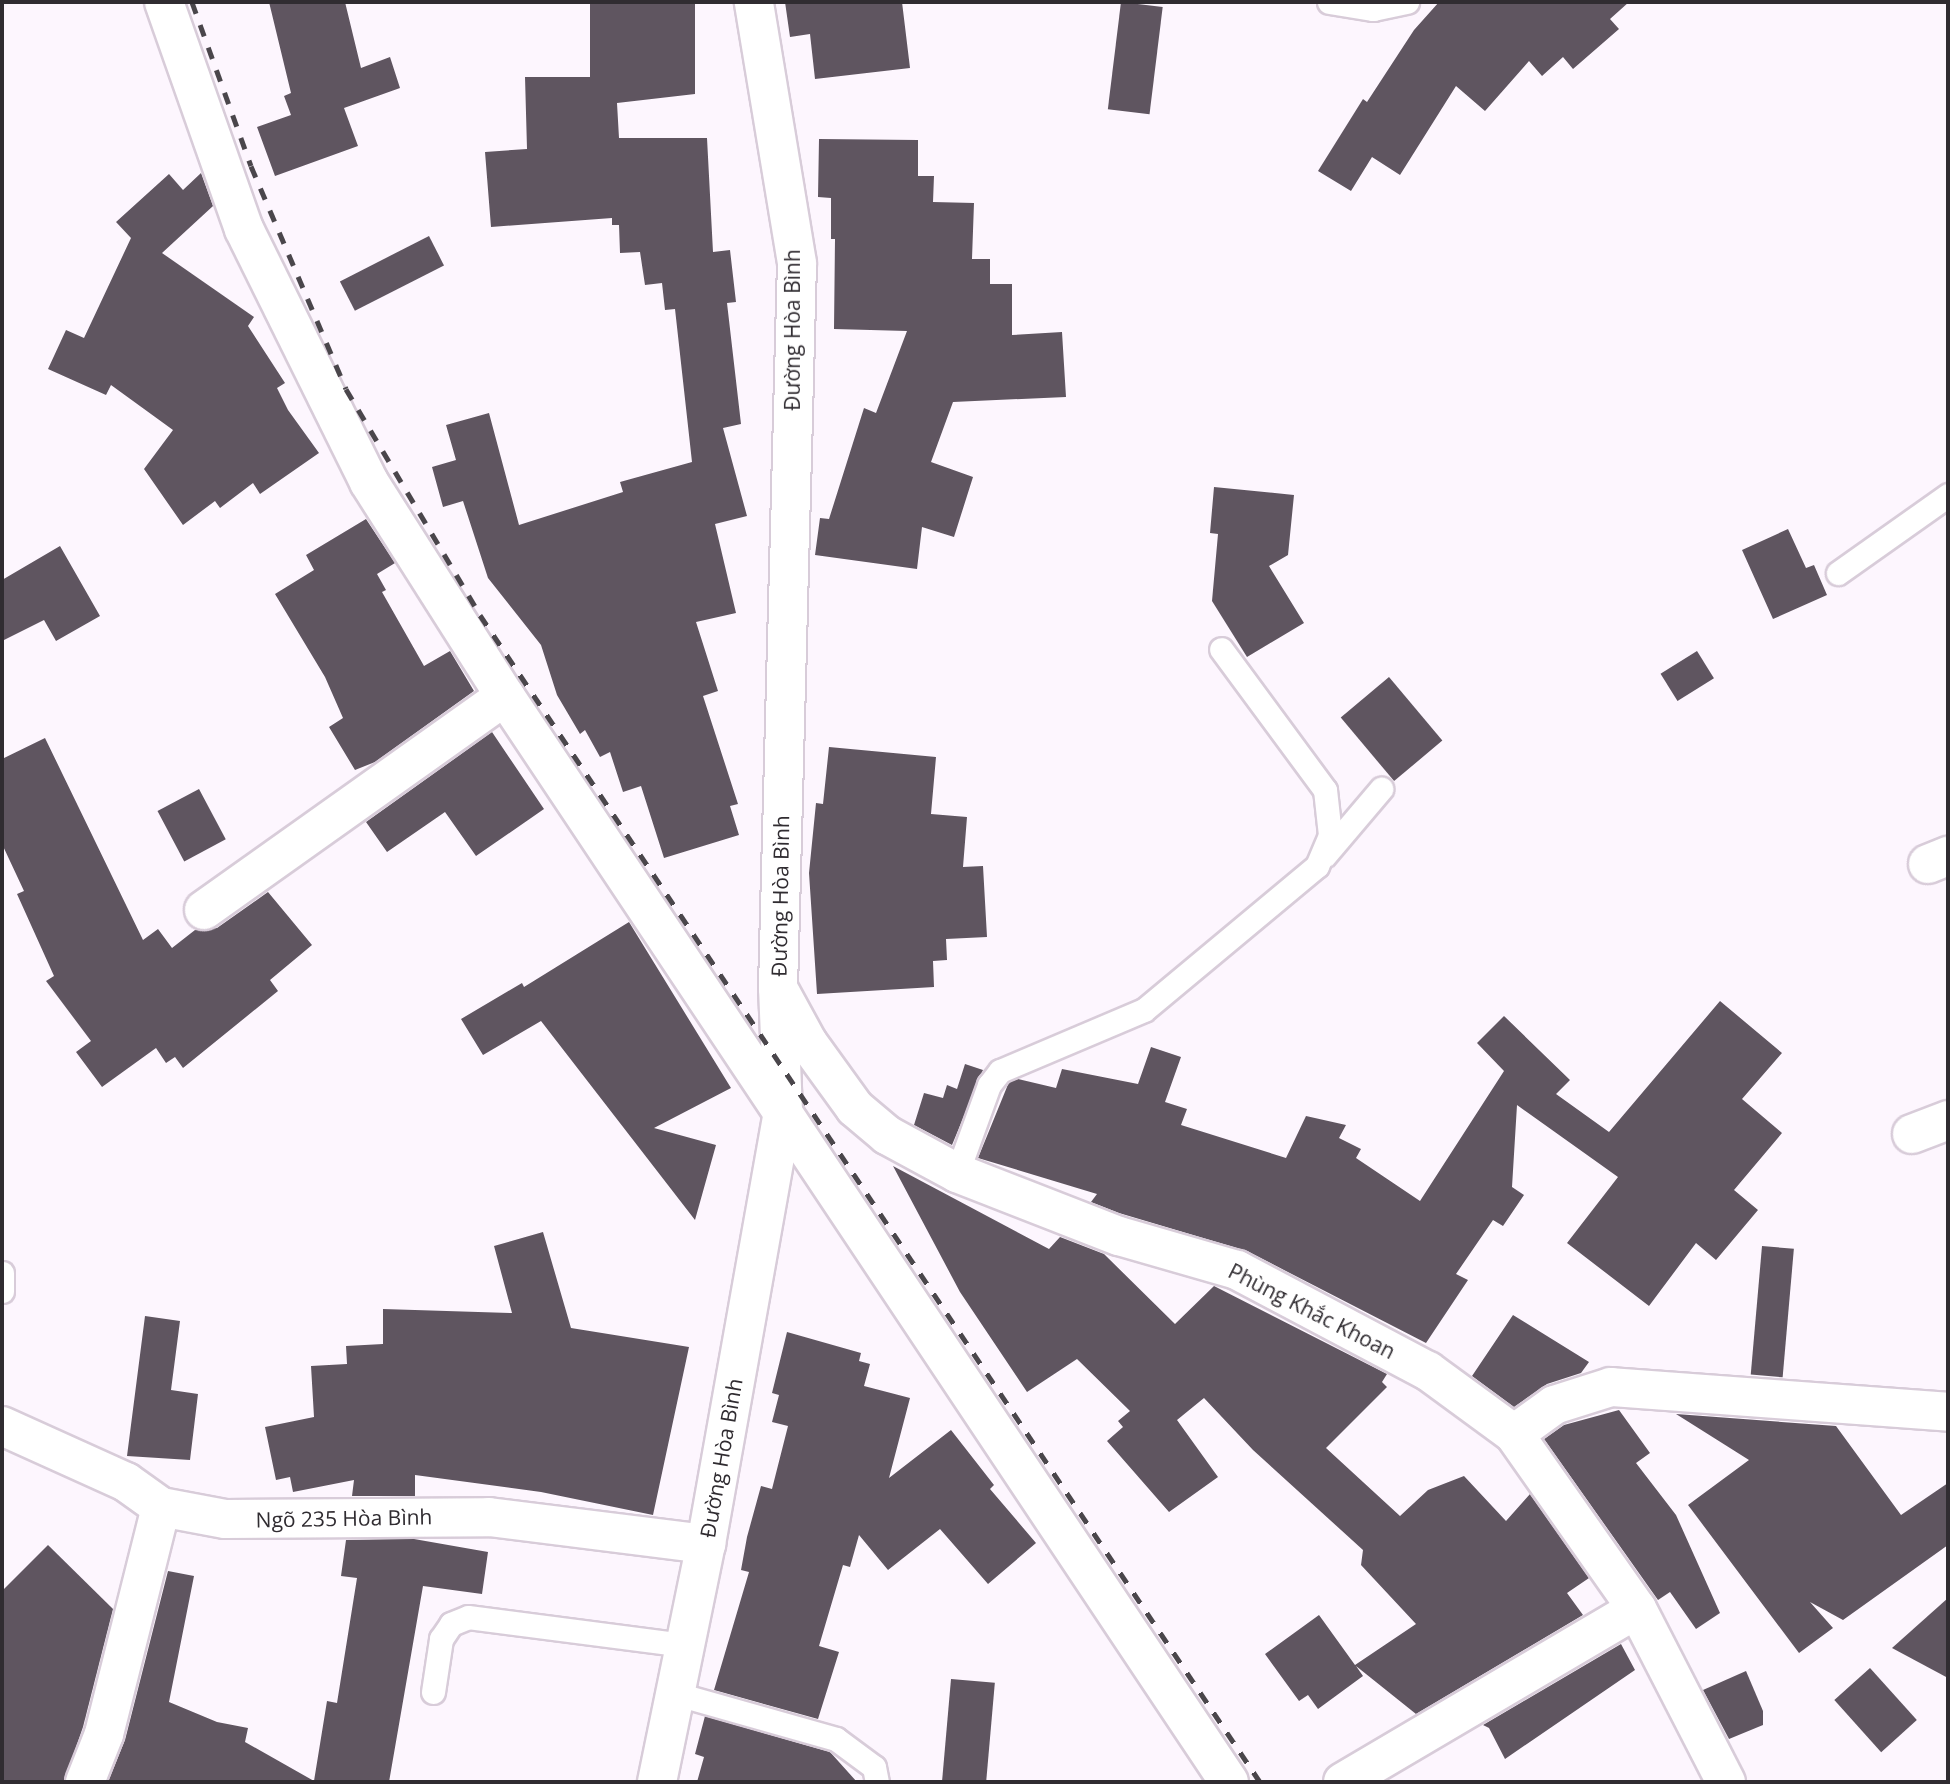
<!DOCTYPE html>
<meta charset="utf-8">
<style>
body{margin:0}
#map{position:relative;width:1950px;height:1784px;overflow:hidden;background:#fdf6fe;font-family:"Open Sans",sans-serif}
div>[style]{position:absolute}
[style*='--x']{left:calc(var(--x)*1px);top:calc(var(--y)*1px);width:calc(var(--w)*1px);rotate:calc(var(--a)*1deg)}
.building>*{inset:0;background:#5f5560;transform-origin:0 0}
.roads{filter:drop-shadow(2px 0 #d8ccd9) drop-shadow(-2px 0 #d8ccd9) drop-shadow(0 2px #d8ccd9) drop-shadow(0 -2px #d8ccd9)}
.service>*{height:23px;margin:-11.5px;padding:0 11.5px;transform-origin:11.5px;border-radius:11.5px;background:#fff}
.minor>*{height:38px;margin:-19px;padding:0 19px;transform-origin:19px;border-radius:19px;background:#fff}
.tertiary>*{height:38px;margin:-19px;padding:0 19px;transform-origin:19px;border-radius:19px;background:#fff}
.rail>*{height:5px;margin-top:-2.5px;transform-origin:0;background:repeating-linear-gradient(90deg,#4a464b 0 12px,transparent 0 24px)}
span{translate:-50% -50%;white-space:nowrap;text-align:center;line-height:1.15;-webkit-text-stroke:7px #fff;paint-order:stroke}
.street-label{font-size:21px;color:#302c31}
.frame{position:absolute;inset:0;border:4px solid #302c31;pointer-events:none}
</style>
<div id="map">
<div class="building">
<i style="clip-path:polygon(269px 2px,345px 2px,361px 68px,390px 57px,400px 88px,344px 108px,358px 146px,275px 176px,257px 127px,291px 115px,284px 96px,291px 93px)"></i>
<i style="clip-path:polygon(590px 2px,695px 2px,695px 94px,617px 103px,619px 138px,707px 138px,713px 252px,730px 250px,736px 302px,727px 303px,741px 424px,723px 428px,747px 516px,715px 524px,736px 613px,696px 622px,718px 691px,703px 696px,738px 804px,730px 806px,739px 835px,664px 858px,641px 786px,623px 792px,610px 752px,600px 757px,585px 730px,580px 734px,557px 695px,541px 645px,488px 578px,463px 501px,443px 507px,432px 467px,456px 460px,446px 425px,489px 413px,519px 525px,623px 492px,620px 482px,692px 462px,675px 309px,665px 310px,662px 283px,645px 285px,640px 252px,620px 253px,619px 225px,612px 225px,612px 218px,491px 227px,485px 152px,527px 149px,525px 77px,590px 77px)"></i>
<i style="clip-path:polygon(785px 2px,902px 2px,910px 68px,815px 79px,810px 34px,790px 37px)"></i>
<i style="left:1121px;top:2px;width:42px;height:108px;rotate:7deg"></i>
<i style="clip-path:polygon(1439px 2px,1629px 2px,1610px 19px,1619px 29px,1573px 69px,1563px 57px,1542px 76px,1529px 61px,1485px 111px,1456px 86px,1400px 175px,1372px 157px,1351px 191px,1318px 171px,1363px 99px,1367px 102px,1414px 30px)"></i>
<i style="clip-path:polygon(819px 139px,918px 140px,918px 176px,934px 176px,933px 202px,974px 203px,972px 259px,990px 259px,990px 284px,1012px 284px,1012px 335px,1062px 332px,1066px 397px,953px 402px,931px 462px,973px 477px,954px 537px,922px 527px,917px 569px,815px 555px,820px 518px,829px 519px,864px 408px,876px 413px,907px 331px,834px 329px,835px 239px,831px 239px,831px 198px,818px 197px)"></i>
<i style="clip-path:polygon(201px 173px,213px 206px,162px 253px,254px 317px,248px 326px,285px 383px,277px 388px,288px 410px,319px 453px,260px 494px,253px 483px,220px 508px,215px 501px,183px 525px,144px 469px,173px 430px,111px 385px,106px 395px,48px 369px,66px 330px,84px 338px,131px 238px,116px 222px,169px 174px,183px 190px)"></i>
<i style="left:429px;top:236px;width:33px;height:100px;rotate:63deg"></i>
<i style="clip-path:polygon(1214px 487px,1294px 495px,1288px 555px,1269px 566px,1304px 623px,1247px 657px,1212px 601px,1218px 534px,1210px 533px)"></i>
<i style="clip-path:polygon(366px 519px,395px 563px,377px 574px,386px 590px,382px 592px,424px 666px,450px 651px,474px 691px,375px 762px,355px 770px,329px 727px,343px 718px,325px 677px,275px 594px,314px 570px,306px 555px)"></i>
<i style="clip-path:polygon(1788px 529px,1806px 568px,1814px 565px,1827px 595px,1773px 619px,1742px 550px)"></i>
<i style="clip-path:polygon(60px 546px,100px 616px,56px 641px,44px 620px,2px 641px,2px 580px)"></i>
<i style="left:1697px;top:651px;width:32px;height:43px;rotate:58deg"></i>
<i style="left:1389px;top:677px;width:83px;height:63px;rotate:50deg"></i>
<i style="clip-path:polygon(492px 732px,544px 809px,476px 856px,445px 812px,387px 852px,366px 822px)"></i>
<i style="clip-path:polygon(45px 738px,143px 940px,158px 929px,172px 948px,195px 930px,217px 928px,268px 892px,312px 945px,270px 980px,278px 991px,183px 1068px,175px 1057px,166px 1063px,156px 1048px,102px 1087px,76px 1052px,91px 1041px,46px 981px,54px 976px,17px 894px,24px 891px,2px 844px,2px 759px)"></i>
<i style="clip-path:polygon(829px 747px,936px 757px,931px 814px,967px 817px,963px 867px,983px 866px,987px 937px,946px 939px,947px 960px,933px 961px,934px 987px,817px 994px,809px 873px,816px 803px,823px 804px)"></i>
<i style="left:199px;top:789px;width:57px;height:47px;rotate:62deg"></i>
<i style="clip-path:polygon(629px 922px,731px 1088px,654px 1128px,716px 1145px,695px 1220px,541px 1021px,483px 1055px,461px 1019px,522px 983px,524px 987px)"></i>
<i style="clip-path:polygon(1720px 1001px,1782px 1053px,1742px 1099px,1782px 1133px,1734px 1190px,1758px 1210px,1716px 1260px,1696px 1243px,1649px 1306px,1567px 1243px,1618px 1177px,1517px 1105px,1512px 1187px,1524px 1195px,1503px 1226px,1493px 1220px,1456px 1274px,1468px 1280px,1426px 1343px,1247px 1251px,1119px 1213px,1091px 1202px,1097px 1194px,978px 1158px,1009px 1082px,1018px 1079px,1056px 1088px,1062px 1069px,1138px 1084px,1151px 1047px,1181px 1057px,1165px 1102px,1187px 1109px,1181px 1125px,1286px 1158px,1306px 1116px,1346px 1125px,1339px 1138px,1361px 1149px,1356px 1158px,1420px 1201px,1504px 1071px,1477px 1043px,1504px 1016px,1570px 1080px,1556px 1094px,1609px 1132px)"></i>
<i style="clip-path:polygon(965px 1064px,983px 1070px,952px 1145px,914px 1125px,924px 1093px,943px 1098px,947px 1085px,957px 1089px)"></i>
<i style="clip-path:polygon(893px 1166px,1049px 1249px,1060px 1237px,1104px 1254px,1175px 1324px,1214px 1286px,1387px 1374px,1382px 1382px,1387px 1387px,1326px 1448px,1400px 1516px,1428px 1490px,1464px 1476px,1506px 1521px,1530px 1494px,1589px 1578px,1567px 1593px,1583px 1615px,1416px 1714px,1356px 1666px,1363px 1676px,1318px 1709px,1308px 1695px,1299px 1701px,1265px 1654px,1319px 1615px,1355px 1665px,1416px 1624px,1361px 1565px,1363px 1550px,1253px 1450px,1204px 1398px,1177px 1420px,1218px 1477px,1169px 1512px,1107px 1441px,1123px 1427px,1118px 1421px,1130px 1411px,1077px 1359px,1027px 1392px,960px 1292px)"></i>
<i style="clip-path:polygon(543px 1232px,571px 1328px,689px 1347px,653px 1515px,541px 1492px,415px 1475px,415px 1496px,352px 1496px,354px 1480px,293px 1492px,290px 1477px,276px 1480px,265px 1427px,314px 1417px,311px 1366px,347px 1364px,346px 1346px,383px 1344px,383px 1309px,512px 1313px,494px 1246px)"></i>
<i style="left:1762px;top:1246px;width:32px;height:129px;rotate:5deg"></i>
<i style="clip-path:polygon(1513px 1315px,1589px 1362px,1581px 1373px,1547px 1384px,1514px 1407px,1472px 1376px)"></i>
<i style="clip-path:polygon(145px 1316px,180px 1321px,171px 1390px,198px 1394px,190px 1460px,127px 1456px)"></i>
<i style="clip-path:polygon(787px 1332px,861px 1353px,859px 1361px,870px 1364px,864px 1386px,910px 1398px,889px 1478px,951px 1430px,994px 1485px,990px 1489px,1036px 1543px,988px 1584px,940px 1529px,888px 1570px,859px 1535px,850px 1567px,843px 1565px,819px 1646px,839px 1652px,818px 1719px,714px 1690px,749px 1572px,741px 1570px,747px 1537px,761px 1486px,772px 1489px,788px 1426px,772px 1422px,779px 1395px,772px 1393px)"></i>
<i style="clip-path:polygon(1619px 1410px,1650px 1453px,1636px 1463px,1676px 1515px,1720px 1613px,1696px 1629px,1670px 1592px,1658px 1600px,1544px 1439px,1564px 1425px)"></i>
<i style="clip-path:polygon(1676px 1414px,1836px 1426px,1901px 1515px,1948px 1483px,1948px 1545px,1843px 1620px,1810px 1602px,1833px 1628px,1799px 1653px,1688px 1505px,1749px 1460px)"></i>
<i style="clip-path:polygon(414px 1539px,488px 1552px,482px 1594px,423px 1586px,389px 1782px,108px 1782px,125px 1740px,168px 1571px,194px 1576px,169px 1702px,217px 1722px,248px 1728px,245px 1742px,314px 1781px,327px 1701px,337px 1703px,357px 1578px,341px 1576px,346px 1540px)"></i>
<i style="clip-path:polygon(48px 1545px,113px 1609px,83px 1727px,64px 1782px,2px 1782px,2px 1591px)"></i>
<i style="clip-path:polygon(1948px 1598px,1948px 1678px,1892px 1648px)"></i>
<i style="clip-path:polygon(1621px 1644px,1635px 1670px,1505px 1759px,1489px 1728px,1483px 1725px)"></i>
<i style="left:1870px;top:1668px;width:70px;height:48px;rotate:48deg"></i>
<i style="clip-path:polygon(1746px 1671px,1763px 1711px,1763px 1725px,1729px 1739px,1703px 1690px)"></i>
<i style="left:951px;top:1679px;width:44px;height:103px;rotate:5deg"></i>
<i style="clip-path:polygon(705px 1716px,830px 1752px,857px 1782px,697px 1782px,704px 1757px,695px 1754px)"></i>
</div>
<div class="roads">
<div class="service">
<i style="--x:1329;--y:2;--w:45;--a:9"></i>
<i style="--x:1373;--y:9;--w:35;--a:-12"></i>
<i style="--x:1838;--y:573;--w:135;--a:-35.3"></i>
<i style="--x:1325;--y:855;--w:87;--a:-49.7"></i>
<i style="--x:957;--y:1173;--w:94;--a:-70"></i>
<i style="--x:989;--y:1085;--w:18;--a:-52"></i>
<i style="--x:1000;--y:1071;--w:156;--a:-23"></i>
<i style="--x:1144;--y:1010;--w:225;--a:-39.8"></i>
<i style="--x:1317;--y:866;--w:34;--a:-67"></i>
<i style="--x:1330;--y:835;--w:45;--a:-96.3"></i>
<i style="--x:1325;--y:790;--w:175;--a:-126.4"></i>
<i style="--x:2;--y:1273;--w:18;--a:90"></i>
<i style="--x:433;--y:1692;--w:54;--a:-81.4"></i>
<i style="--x:441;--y:1639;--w:18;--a:-56"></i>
<i style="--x:451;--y:1624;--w:18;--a:-22"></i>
<i style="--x:468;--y:1617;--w:219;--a:7.4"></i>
<i style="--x:677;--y:1694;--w:165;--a:15.8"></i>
<i style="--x:836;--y:1739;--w:47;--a:36.4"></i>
<i style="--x:874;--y:1767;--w:15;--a:79"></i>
</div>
<div class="minor">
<i style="--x:164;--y:2;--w:241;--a:70.6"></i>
<i style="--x:244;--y:229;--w:282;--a:63.7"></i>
<i style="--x:369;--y:482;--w:254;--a:57.6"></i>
<i style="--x:505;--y:696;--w:1305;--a:56.31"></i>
<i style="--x:1928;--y:864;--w:22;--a:-22"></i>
<i style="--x:204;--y:910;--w:369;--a:-35.4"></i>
<i style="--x:778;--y:988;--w:63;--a:61.4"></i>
<i style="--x:808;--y:1043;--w:80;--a:54.1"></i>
<i style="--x:855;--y:1108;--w:42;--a:40.2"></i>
<i style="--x:887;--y:1135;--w:80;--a:28.5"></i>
<i style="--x:957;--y:1173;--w:174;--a:21.3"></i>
<i style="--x:1119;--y:1236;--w:123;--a:16.1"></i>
<i style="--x:1237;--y:1270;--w:216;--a:27.9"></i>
<i style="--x:1428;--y:1371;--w:107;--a:36.2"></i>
<i style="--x:1514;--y:1434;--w:214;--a:54.9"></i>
<i style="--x:1637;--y:1609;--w:195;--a:62.8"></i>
<i style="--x:1912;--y:1134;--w:39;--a:-21"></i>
<i style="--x:2;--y:1426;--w:136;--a:24.3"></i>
<i style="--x:126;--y:1482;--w:43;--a:35.5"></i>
<i style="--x:161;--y:1507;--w:65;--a:10.6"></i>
<i style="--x:225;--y:1519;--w:264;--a:-0.4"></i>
<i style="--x:489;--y:1517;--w:219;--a:7.1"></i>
<i style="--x:1514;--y:1434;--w:49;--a:-35.9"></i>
<i style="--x:1554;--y:1405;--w:60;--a:-17.5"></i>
<i style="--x:1611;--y:1387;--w:338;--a:4.2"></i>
<i style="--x:85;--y:1782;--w:52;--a:-68.4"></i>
<i style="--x:104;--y:1734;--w:234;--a:-75.9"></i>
<i style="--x:1343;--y:1782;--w:341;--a:-30.5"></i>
</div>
<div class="tertiary">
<i style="--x:657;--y:1782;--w:243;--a:-78.4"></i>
<i style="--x:706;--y:1544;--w:439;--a:-79.9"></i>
<i style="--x:783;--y:1112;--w:124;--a:-92.3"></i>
<i style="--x:778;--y:988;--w:725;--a:-88.5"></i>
<i style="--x:797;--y:263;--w:265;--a:-99.4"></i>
</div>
</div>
<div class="rail">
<i style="--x:192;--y:2;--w:174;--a:70.2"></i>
<i style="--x:251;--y:166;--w:242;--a:66.9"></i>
<i style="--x:346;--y:389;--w:263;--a:59.3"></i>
<i style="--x:480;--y:615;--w:1404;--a:56.24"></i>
</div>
<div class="street-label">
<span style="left:792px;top:330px;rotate:-90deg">Đường Hòa Bình</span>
<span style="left:780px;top:896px;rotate:-89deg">Đường Hòa Bình</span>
<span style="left:1312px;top:1311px;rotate:27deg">Phùng Khắc Khoan</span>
<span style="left:721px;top:1458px;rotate:-80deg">Đường Hòa Bình</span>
<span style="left:344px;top:1518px;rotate:-1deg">Ngõ 235 Hòa Bình</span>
</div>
<div class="frame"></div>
</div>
